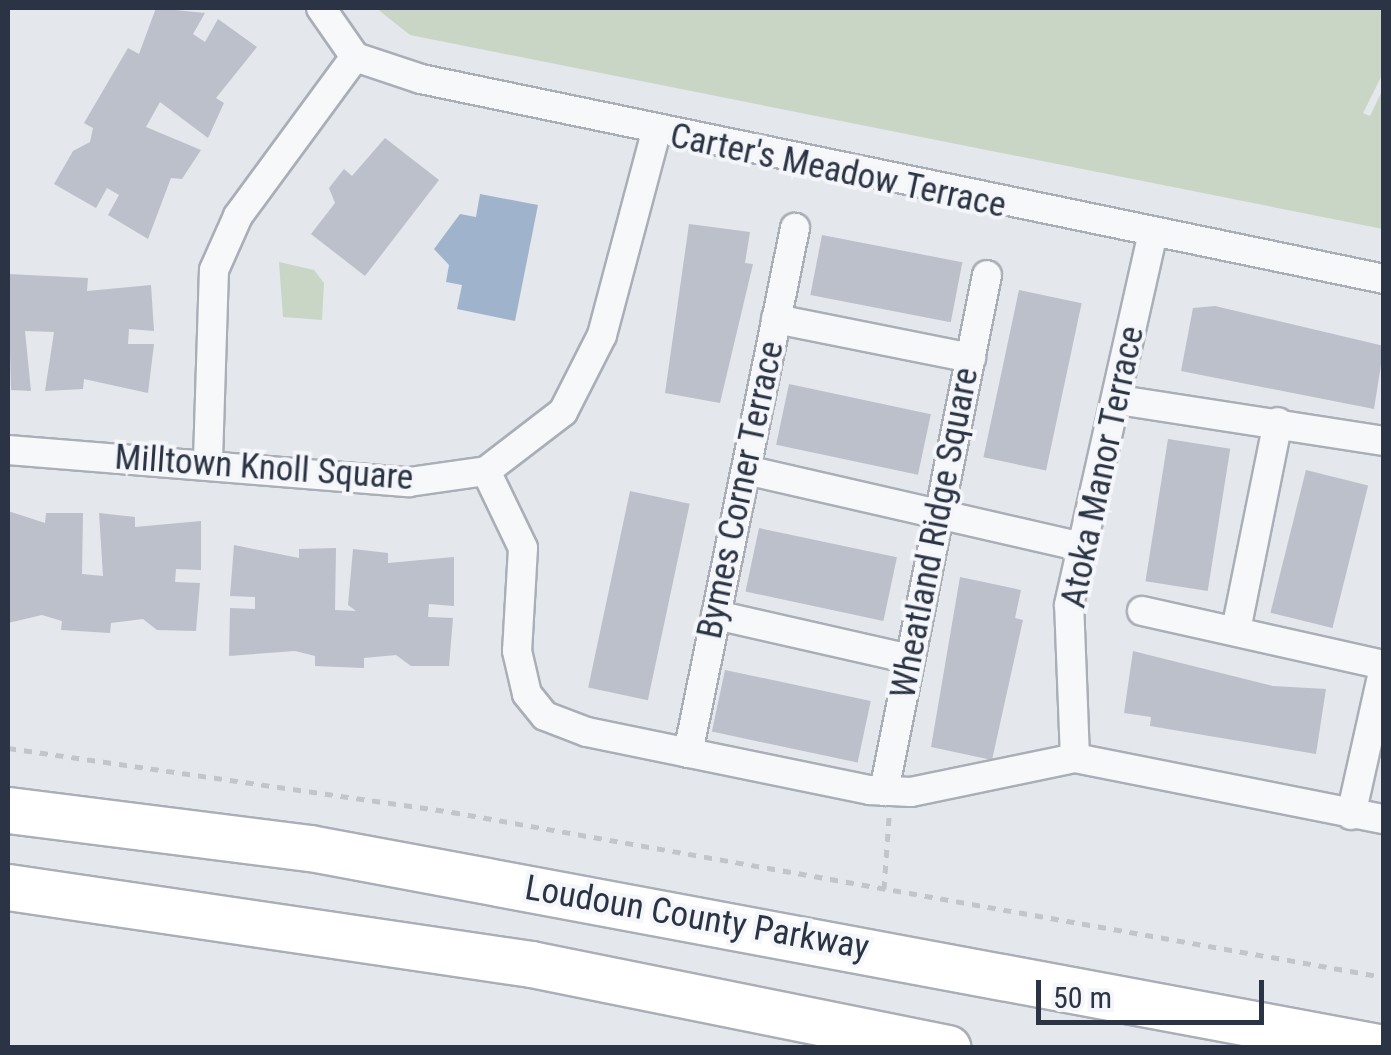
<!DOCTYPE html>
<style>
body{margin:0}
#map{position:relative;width:1391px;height:1055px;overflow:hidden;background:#e4e7ec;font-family:"Roboto Condensed",sans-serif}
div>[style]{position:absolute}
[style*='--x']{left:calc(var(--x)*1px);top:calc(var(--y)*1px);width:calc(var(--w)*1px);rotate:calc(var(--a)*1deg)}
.green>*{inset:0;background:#c9d6c5}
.water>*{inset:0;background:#9fb4cc}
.building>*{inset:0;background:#bbc0ca;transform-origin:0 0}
.path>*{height:5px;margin-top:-2.5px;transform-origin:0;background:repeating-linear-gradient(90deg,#c2c5cb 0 8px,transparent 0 16px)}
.roads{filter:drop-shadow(2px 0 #a9aeb7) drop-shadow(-2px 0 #a9aeb7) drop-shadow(0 2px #a9aeb7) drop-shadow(0 -2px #a9aeb7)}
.minor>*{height:28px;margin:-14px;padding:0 14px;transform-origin:14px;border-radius:14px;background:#f7f8fa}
.primary>*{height:45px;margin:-22.5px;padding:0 22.5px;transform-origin:22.5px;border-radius:22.5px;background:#fff}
span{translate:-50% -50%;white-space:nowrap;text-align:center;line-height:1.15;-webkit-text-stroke:8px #f4f6f9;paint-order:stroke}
.street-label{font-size:35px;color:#2b3445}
.frame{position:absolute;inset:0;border:10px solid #2b3445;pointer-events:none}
.scale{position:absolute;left:1036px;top:980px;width:228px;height:45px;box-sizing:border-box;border:5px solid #2b3445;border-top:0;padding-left:12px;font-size:30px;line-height:35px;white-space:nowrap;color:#2b3445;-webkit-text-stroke:8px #f4f6f9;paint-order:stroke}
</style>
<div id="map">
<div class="green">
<i style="clip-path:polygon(376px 8px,1383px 8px,1383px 73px,1363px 113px,1370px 116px,1383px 89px,1383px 229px,410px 35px)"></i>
<i style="clip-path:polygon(279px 262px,314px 270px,324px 283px,322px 320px,283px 317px)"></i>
</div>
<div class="water">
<i style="clip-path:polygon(480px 194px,538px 205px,515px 321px,457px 309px,462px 285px,446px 282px,449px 265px,434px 249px,460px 214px,476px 217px)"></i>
</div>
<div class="building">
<i style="clip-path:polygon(156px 8px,205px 13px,193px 34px,205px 42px,218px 19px,257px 47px,216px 98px,224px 103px,208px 138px,160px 102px,146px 127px,201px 150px,182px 179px,171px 178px,148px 239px,108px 215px,119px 195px,107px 188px,96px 208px,54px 184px,73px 151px,90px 142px,93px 128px,84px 123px,128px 48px,139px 54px)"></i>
<i style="clip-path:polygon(385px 138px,439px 180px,365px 276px,311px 234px,335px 203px,329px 188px,344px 169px,352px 176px)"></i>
<i style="clip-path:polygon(689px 224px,750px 232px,745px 263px,753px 264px,720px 403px,665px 393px)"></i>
<i style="left:822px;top:235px;width:143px;height:61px;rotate:11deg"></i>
<i style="clip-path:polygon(8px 274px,88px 278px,87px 291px,151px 285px,154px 331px,129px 329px,128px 344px,154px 344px,148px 393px,84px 379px,83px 389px,45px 391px,54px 332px,25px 331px,31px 391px,11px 390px)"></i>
<i style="left:1019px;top:290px;width:64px;height:171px;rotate:12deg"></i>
<i style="clip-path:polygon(1215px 306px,1384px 346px,1374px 409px,1181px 371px,1193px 308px)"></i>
<i style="left:789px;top:384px;width:145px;height:62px;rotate:12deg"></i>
<i style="left:1168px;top:439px;width:63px;height:144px;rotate:9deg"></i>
<i style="left:1306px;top:470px;width:64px;height:147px;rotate:14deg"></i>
<i style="left:630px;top:491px;width:61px;height:201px;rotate:12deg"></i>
<i style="clip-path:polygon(8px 511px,45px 523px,46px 513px,83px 513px,82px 574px,103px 576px,99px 513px,135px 517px,135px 527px,201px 521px,201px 570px,176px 569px,175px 582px,200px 583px,196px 631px,157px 630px,143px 619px,111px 623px,110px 633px,61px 630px,62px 621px,42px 615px,8px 623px)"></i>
<i style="left:759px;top:528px;width:141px;height:65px;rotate:12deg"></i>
<i style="clip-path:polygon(234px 545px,299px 558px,299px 549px,336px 548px,335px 610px,356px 611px,348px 605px,353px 549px,388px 553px,388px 563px,454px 557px,454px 606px,429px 604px,428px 617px,453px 618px,449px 666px,411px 666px,396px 655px,364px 658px,364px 668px,315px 666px,315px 656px,295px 651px,229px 656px,230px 608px,255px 609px,255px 597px,230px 596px)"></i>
<i style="clip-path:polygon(960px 577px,1021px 590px,1015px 618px,1023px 620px,992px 760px,931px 747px)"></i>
<i style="clip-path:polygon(1133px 651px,1273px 686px,1326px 689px,1316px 754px,1150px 726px,1151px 717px,1124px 713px)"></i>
<i style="left:725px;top:670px;width:149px;height:63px;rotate:12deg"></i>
</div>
<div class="path">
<i style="--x:8;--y:748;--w:449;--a:8.2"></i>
<i style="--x:452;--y:812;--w:946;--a:10.04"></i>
<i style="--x:884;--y:889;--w:72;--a:-86"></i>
</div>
<div class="roads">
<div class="minor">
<i style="--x:321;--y:8;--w:60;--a:55.2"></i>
<i style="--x:355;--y:57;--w:70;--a:18.4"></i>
<i style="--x:421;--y:79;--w:984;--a:11.73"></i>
<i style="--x:776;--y:319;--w:199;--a:11.3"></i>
<i style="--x:1119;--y:400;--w:268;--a:8.8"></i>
<i style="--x:8;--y:450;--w:402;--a:4.6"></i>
<i style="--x:409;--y:482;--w:78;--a:-8.1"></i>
<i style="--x:486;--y:471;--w:97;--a:-37.5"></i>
<i style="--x:563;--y:412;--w:86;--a:-63.1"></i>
<i style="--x:602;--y:335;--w:210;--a:-75.1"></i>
<i style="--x:208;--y:460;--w:190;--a:-88.2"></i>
<i style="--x:214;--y:270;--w:59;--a:-66"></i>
<i style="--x:238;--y:216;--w:197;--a:-53.7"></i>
<i style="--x:746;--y:470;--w:346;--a:12.9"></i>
<i style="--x:486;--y:471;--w:85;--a:64.3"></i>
<i style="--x:523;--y:548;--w:103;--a:93.3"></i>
<i style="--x:517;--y:651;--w:44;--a:76.9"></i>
<i style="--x:527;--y:694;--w:28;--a:51"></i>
<i style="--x:545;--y:716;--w:45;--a:20.9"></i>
<i style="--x:587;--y:732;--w:289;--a:11.6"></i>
<i style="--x:870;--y:790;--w:41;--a:2.8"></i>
<i style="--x:911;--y:792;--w:167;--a:-11.7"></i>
<i style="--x:1075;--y:758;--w:315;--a:11.2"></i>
<i style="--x:1142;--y:611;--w:248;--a:12.6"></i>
<i style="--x:716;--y:615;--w:199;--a:12.8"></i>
<i style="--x:1236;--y:630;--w:212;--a:-78.6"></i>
<i style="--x:688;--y:753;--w:536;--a:-78.48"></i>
<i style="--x:1075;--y:758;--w:153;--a:-92.2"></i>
<i style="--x:1069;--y:605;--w:377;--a:-77.3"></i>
<i style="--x:884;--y:791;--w:526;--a:-78.71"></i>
<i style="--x:1351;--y:815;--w:152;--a:-77.4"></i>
</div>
<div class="primary">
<i style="--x:8;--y:810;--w:304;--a:7.2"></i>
<i style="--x:310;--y:848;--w:1091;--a:10.56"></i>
<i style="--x:8;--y:887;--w:529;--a:8.38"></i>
<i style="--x:531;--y:964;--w:425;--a:11.4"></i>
</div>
</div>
<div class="street-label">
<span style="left:838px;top:171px;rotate:12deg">Carter's Meadow Terrace</span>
<span style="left:1103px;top:467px;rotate:-78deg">Atoka Manor Terrace</span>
<span style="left:264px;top:468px;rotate:4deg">Milltown Knoll Square</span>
<span style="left:741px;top:490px;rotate:-78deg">Bymes Corner Terrace</span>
<span style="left:935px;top:533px;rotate:-79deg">Wheatland Ridge Square</span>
<span style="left:697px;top:918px;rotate:10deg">Loudoun County Parkway</span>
</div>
<div class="frame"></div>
<div class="scale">50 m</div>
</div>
